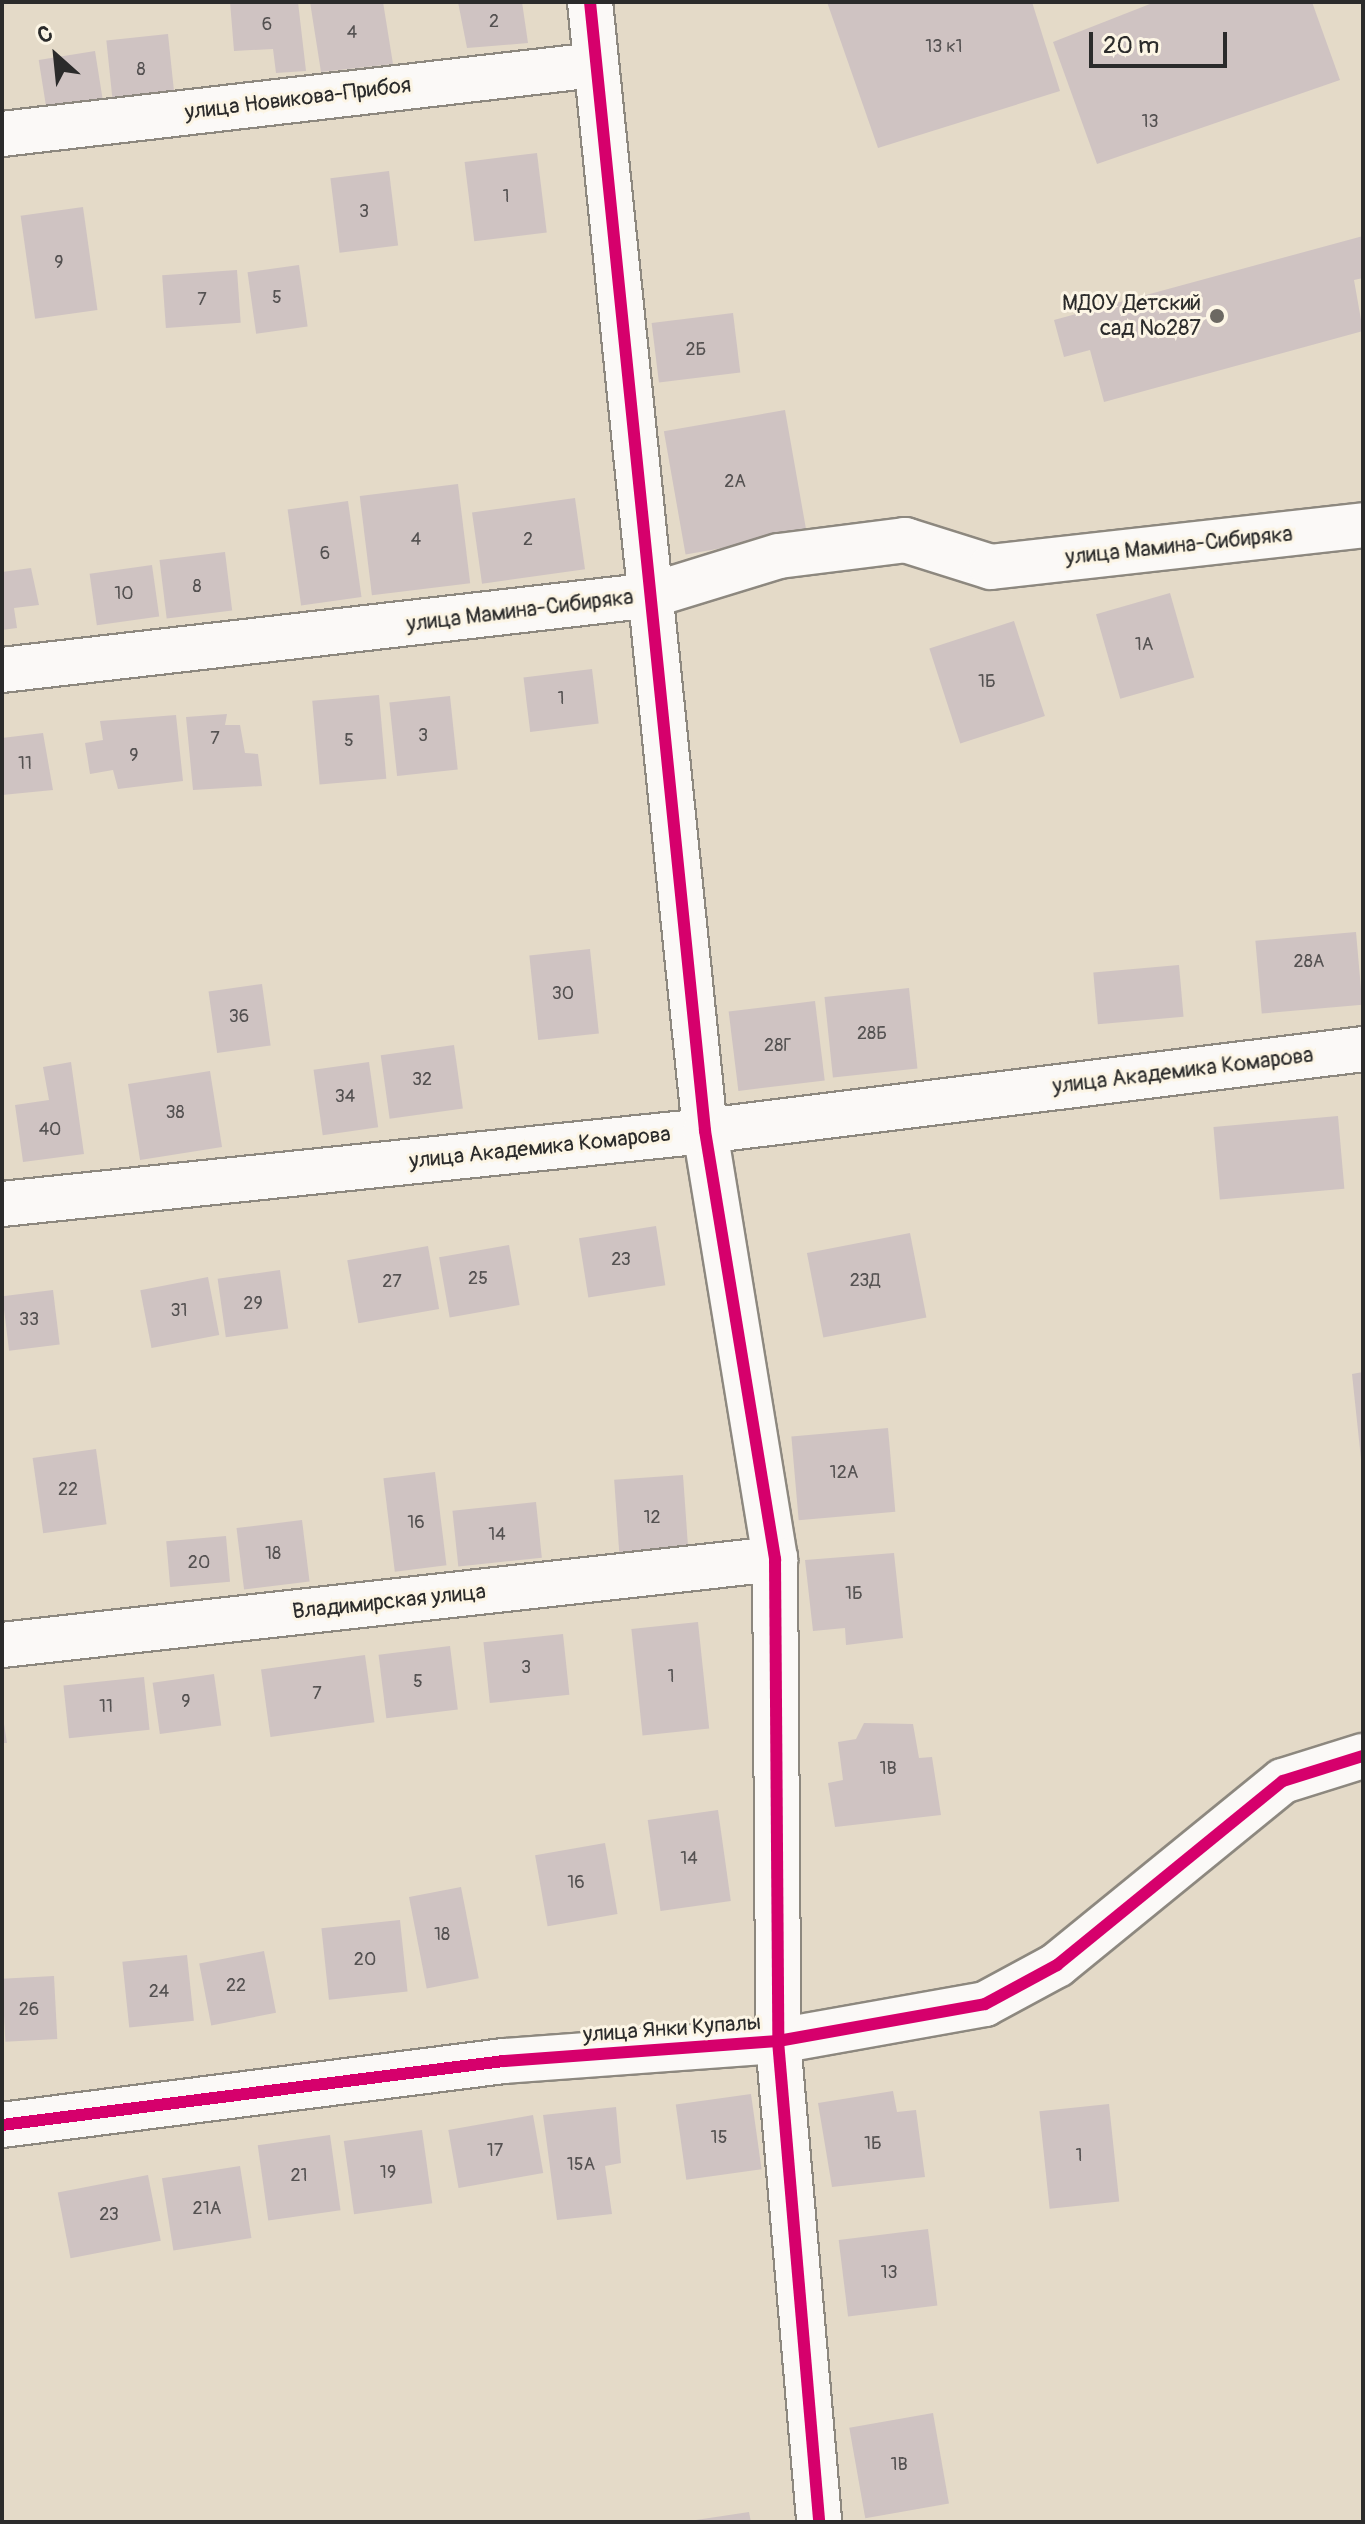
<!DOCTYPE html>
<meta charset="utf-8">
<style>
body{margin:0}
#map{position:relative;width:1365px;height:2524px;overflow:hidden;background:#e4dac8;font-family:Pangolin,sans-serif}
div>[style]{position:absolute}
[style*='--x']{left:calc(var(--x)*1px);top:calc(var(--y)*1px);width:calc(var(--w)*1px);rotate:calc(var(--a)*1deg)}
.building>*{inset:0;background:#cfc3c2;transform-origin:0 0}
.roads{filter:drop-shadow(2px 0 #8d887f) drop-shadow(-2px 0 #8d887f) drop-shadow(0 2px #8d887f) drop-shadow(0 -2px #8d887f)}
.street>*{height:44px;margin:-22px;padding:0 22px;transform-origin:22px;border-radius:22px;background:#fbf9f7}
.cycleway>*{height:12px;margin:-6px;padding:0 6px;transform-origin:6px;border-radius:6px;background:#d6006c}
.dots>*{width:22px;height:22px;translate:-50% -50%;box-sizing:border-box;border:4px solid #fcf5e5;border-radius:50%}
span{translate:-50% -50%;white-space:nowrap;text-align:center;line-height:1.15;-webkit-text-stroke:6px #fcf5e5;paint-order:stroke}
.number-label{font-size:18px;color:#545151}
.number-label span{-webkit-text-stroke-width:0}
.street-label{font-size:22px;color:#2b2b2b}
.poi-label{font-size:22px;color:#2b2b2b}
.right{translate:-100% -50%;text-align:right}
.frame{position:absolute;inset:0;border:4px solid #2b2b2b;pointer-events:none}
.north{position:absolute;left:16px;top:16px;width:80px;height:80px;-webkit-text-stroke:6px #fcf5e5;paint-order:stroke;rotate:333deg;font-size:22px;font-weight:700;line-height:32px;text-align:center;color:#2b2b2b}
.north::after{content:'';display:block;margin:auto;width:28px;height:36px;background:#2b2b2b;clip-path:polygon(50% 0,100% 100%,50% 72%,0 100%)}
.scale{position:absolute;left:1089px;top:32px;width:138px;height:36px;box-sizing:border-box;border:4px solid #2b2b2b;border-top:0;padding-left:10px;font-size:24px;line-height:28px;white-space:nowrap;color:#2b2b2b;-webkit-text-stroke:6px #fcf5e5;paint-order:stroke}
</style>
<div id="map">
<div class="building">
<i style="clip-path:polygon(230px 2px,298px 2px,306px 71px,276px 73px,273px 49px,234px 51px)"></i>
<i style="clip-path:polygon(310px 2px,383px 2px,393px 64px,321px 72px)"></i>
<i style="clip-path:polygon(458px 2px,522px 2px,528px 43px,467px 48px)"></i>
<i style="clip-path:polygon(827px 2px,1032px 2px,1060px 91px,878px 148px)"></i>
<i style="clip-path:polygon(1155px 2px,1312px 2px,1340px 80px,1097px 164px,1053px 42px)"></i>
<i style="left:168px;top:34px;width:64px;height:62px;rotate:84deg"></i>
<i style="left:95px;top:51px;width:61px;height:57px;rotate:81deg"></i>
<i style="left:537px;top:153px;width:80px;height:73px;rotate:83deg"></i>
<i style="left:389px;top:171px;width:75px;height:59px;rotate:83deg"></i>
<i style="left:83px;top:207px;width:104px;height:63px;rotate:82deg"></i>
<i style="clip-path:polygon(1363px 236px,1363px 278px,1354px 280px,1363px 331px,1104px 402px,1090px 350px,1064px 357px,1054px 320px)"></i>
<i style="left:299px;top:265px;width:62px;height:52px;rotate:82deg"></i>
<i style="left:237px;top:270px;width:53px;height:75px;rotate:86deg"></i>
<i style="left:733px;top:313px;width:60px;height:82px;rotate:83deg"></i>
<i style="left:785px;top:410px;width:125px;height:123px;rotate:80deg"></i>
<i style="left:458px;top:484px;width:100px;height:99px;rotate:83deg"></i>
<i style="left:575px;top:498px;width:72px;height:104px;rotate:82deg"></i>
<i style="left:348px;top:501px;width:97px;height:61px;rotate:82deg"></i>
<i style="left:225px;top:552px;width:59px;height:66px;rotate:83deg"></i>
<i style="left:152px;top:565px;width:52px;height:63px;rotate:82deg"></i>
<i style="clip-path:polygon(31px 568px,39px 605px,14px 608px,17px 628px,2px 630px,2px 572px)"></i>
<i style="left:1170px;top:593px;width:88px;height:77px;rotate:74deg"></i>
<i style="left:1014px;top:621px;width:100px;height:89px;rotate:72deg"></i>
<i style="left:592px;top:669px;width:55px;height:69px;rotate:83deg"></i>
<i style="left:379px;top:695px;width:84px;height:67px;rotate:85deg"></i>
<i style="left:450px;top:696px;width:74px;height:61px;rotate:84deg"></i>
<i style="clip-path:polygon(227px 714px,225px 725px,240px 725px,245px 753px,258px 754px,262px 786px,193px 790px,186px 717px)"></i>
<i style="clip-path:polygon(176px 715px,183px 781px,118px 789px,113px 770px,90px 774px,85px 743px,103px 740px,100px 721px)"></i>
<i style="clip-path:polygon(43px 733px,53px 790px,2px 795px,2px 738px)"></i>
<i style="left:1356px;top:932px;width:73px;height:101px;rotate:85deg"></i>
<i style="left:590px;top:949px;width:85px;height:61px;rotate:84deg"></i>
<i style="left:1179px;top:965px;width:52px;height:86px;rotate:85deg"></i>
<i style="left:262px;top:984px;width:62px;height:54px;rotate:82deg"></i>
<i style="left:909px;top:988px;width:81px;height:85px;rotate:84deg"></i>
<i style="left:815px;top:1001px;width:80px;height:87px;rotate:83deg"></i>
<i style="left:454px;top:1045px;width:64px;height:74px;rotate:82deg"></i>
<i style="clip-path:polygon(71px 1062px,84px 1154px,23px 1162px,15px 1105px,49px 1100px,43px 1067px)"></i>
<i style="left:369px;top:1062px;width:66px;height:56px;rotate:82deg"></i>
<i style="left:210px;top:1071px;width:77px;height:83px;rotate:81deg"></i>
<i style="left:1338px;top:1116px;width:73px;height:125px;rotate:85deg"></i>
<i style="left:656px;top:1226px;width:60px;height:78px;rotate:81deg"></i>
<i style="left:910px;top:1233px;width:86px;height:105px;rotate:79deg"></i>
<i style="left:509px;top:1245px;width:61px;height:71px;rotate:80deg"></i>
<i style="left:428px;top:1246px;width:64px;height:82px;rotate:80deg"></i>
<i style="left:280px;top:1270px;width:59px;height:63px;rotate:82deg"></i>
<i style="left:208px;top:1277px;width:59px;height:69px;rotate:79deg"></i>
<i style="left:53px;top:1290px;width:55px;height:51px;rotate:83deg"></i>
<i style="clip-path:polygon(1363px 1372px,1363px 1459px,1361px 1459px,1352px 1374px)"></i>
<i style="left:888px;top:1428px;width:84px;height:97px;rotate:85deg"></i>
<i style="left:96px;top:1449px;width:76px;height:64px;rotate:82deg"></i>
<i style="left:435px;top:1472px;width:94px;height:52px;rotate:83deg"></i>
<i style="left:683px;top:1475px;width:81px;height:69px;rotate:86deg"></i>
<i style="left:536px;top:1502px;width:56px;height:84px;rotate:84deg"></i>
<i style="left:302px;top:1520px;width:62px;height:66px;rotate:83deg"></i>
<i style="left:226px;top:1536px;width:46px;height:60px;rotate:85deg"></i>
<i style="clip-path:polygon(894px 1553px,903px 1638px,846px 1645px,845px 1628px,813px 1631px,805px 1560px)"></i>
<i style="left:698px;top:1622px;width:107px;height:67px;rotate:84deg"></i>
<i style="left:563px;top:1634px;width:61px;height:80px;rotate:84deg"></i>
<i style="left:450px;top:1646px;width:64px;height:72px;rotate:83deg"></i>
<i style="left:365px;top:1655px;width:68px;height:105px;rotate:82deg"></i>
<i style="left:214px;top:1674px;width:52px;height:62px;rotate:82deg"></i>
<i style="left:144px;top:1677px;width:53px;height:81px;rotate:84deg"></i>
<i style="clip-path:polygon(864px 1723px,913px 1724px,919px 1758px,932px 1757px,941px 1815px,835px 1827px,828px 1783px,843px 1780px,838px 1742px,856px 1739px)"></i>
<i style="clip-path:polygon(2px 1724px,4px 1724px,7px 1743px,2px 1743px)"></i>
<i style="left:718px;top:1810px;width:92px;height:71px;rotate:82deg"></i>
<i style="left:605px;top:1843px;width:72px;height:71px;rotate:80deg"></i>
<i style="left:461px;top:1887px;width:93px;height:53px;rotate:79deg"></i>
<i style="left:400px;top:1920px;width:72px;height:79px;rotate:84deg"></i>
<i style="left:264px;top:1951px;width:63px;height:66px;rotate:79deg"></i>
<i style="left:187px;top:1955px;width:66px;height:65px;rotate:84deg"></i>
<i style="left:54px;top:1976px;width:63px;height:52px;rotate:87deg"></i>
<i style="clip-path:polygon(893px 2091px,897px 2112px,916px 2110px,925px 2177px,832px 2187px,818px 2103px)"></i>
<i style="left:751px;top:2094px;width:76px;height:76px;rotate:82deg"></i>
<i style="left:1109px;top:2104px;width:98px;height:70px;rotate:84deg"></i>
<i style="clip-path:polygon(616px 2107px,621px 2163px,605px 2166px,612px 2214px,557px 2220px,543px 2115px)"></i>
<i style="left:533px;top:2115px;width:59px;height:86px;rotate:80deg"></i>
<i style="left:422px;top:2130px;width:74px;height:79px;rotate:82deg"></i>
<i style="left:330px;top:2135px;width:76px;height:73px;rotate:82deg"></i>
<i style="left:240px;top:2166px;width:73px;height:79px;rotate:81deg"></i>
<i style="left:148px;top:2175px;width:67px;height:92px;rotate:79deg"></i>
<i style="left:928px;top:2229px;width:77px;height:90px;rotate:83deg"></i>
<i style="left:933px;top:2413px;width:92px;height:85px;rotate:80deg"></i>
<i style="clip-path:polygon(749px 2512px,751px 2522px,696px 2522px,696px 2520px)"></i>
</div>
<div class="roads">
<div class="street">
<i style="--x:590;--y:2;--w:1135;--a:84.18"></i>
<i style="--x:705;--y:1131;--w:434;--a:80.7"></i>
<i style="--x:775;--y:1559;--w:482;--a:89.6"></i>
<i style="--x:778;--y:2041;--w:483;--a:85.1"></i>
<i style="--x:2;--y:134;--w:597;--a:-6.64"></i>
<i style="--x:2;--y:670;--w:654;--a:-6.58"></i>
<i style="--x:652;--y:595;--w:133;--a:-17.1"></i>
<i style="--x:779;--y:556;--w:127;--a:-7.2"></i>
<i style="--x:905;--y:540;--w:90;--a:17.4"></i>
<i style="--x:991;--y:567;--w:374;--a:-6.4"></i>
<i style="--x:2;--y:1204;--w:707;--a:-5.93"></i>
<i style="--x:705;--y:1131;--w:663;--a:-7.1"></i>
<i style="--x:2;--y:1645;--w:778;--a:-6.35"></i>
<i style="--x:2;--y:2125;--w:506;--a:-7.27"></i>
<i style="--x:504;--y:2061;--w:275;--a:-4.2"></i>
<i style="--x:778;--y:2041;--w:210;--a:-10.1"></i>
<i style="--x:985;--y:2004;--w:82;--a:-28.4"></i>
<i style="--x:1057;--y:1965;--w:291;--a:-39.2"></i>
<i style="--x:1283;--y:1781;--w:84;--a:-17.4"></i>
</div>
</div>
<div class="cycleway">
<i style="--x:590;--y:2;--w:1135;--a:84.18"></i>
<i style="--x:705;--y:1131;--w:434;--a:80.7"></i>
<i style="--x:775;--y:1559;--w:482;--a:89.6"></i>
<i style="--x:778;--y:2041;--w:483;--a:85.1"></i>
<i style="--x:2;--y:2125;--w:506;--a:-7.27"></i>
<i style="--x:504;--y:2061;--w:275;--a:-4.2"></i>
<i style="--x:778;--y:2041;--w:210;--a:-10.1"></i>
<i style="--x:985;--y:2004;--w:82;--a:-28.4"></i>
<i style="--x:1057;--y:1965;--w:291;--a:-39.2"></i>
<i style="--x:1283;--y:1781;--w:84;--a:-17.4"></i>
</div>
<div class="dots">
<i style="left:1217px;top:316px;background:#6c6862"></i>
</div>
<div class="number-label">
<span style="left:494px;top:22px">2</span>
<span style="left:267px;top:25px">6</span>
<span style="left:352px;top:33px">4</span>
<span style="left:944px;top:47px">13 к1</span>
<span style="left:141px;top:70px">8</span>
<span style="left:1150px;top:122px">13</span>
<span style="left:506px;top:197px">1</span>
<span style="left:364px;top:212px">3</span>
<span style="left:59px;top:263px">9</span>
<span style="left:277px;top:298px">5</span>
<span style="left:202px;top:300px">7</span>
<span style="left:696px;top:350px">2Б</span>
<span style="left:735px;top:482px">2А</span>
<span style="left:416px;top:540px">4</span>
<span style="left:528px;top:540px">2</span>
<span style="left:325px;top:554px">6</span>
<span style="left:197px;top:587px">8</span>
<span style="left:124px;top:594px">10</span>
<span style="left:1144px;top:645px">1А</span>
<span style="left:987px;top:682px">1Б</span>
<span style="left:561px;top:699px">1</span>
<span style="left:423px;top:736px">3</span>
<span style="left:215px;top:739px">7</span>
<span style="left:349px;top:741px">5</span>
<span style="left:134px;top:756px">9</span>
<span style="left:25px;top:764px">11</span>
<span style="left:1309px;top:962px">28А</span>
<span style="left:563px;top:994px">30</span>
<span style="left:239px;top:1017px">36</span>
<span style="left:872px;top:1034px">28Б</span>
<span style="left:778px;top:1046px">28Г</span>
<span style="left:422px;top:1080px">32</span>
<span style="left:345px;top:1097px">34</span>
<span style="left:175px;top:1113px">38</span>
<span style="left:50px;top:1130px">40</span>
<span style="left:621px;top:1260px">23</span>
<span style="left:478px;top:1279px">25</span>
<span style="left:865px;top:1281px">23Д</span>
<span style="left:392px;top:1282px">27</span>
<span style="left:253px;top:1304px">29</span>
<span style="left:179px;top:1311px">31</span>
<span style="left:29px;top:1320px">33</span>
<span style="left:844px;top:1473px">12А</span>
<span style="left:68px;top:1490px">22</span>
<span style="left:652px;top:1518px">12</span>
<span style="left:416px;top:1523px">16</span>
<span style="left:497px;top:1535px">14</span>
<span style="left:273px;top:1554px">18</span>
<span style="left:199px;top:1563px">20</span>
<span style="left:854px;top:1594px">1Б</span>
<span style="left:526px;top:1668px">3</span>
<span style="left:671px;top:1677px">1</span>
<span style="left:418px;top:1682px">5</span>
<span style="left:317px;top:1694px">7</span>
<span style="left:186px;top:1702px">9</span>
<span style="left:106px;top:1707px">11</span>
<span style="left:888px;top:1769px">1В</span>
<span style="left:689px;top:1859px">14</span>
<span style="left:576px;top:1883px">16</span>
<span style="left:442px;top:1935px">18</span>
<span style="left:365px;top:1960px">20</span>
<span style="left:236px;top:1986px">22</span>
<span style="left:159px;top:1992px">24</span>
<span style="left:29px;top:2010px">26</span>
<span style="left:719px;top:2138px">15</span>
<span style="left:873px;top:2144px">1Б</span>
<span style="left:495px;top:2151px">17</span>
<span style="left:1079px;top:2156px">1</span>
<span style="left:581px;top:2165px">15А</span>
<span style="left:388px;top:2173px">19</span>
<span style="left:299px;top:2176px">21</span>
<span style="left:207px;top:2209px">21А</span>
<span style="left:109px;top:2215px">23</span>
<span style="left:889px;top:2273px">13</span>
<span style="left:899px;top:2465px">1В</span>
</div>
<div class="street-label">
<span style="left:298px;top:99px;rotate:-7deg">улица Новикова-Прибоя</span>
<span style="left:1179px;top:546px;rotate:-6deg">улица Мамина-Сибиряка</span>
<span style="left:520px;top:611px;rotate:-7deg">улица Мамина-Сибиряка</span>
<span style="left:1183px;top:1071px;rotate:-7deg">улица Академика Комарова</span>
<span style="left:540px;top:1148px;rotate:-6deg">улица Академика Комарова</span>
<span style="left:389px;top:1602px;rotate:-6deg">Владимирская улица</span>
<span style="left:672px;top:2029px;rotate:-4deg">улица Янки Купалы</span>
</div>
<div class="poi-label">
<span class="right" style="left:1201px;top:316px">МДОУ Детский<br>сад №287</span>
</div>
<div class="frame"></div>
<div class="north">С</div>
<div class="scale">20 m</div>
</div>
